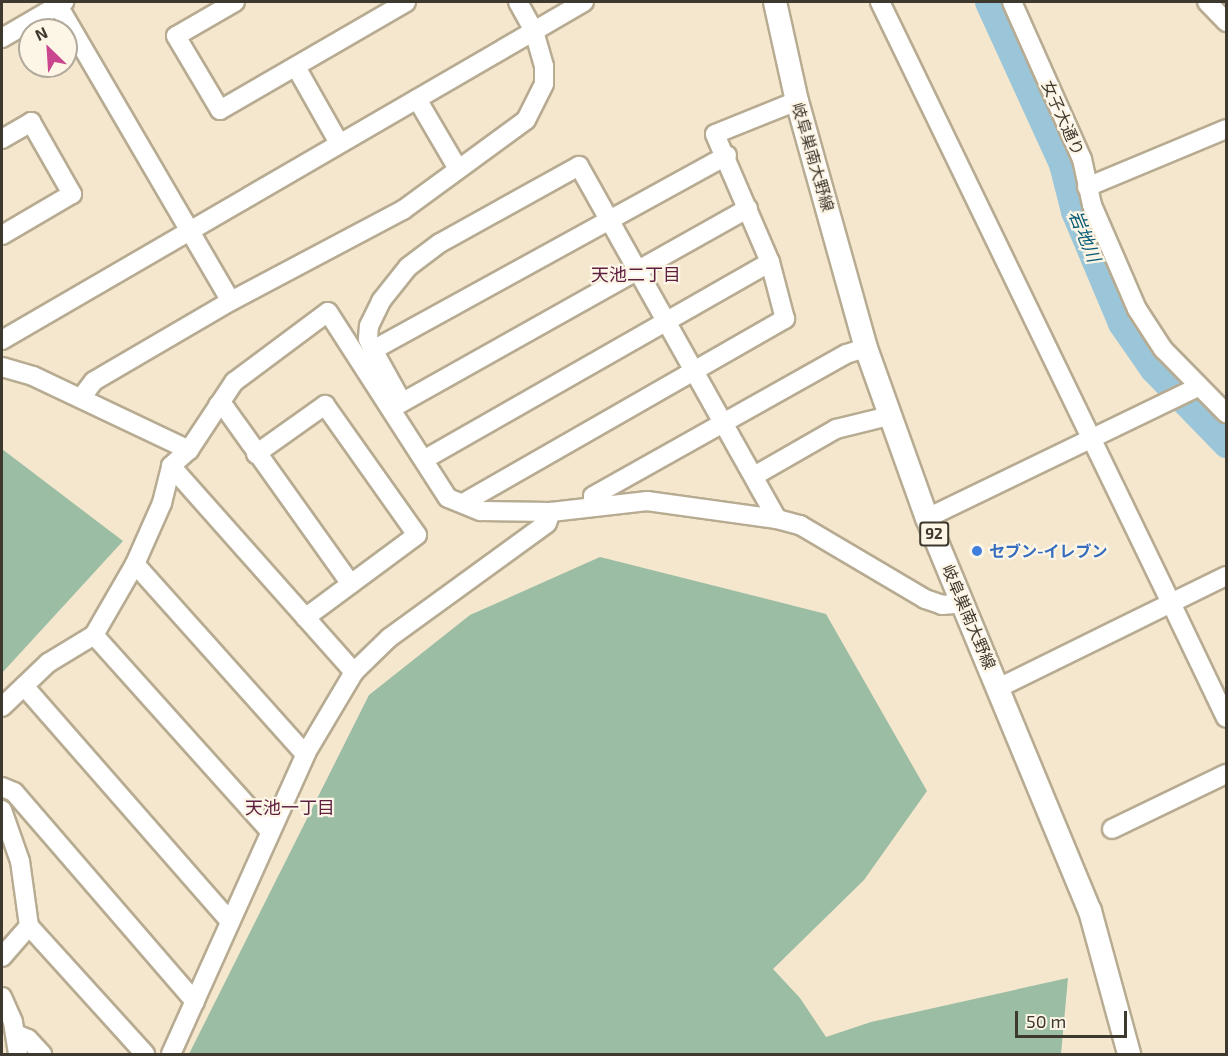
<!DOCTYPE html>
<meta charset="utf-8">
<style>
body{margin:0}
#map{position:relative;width:1228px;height:1056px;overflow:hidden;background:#f4e7cd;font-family:"Exo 2","Noto Sans JP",sans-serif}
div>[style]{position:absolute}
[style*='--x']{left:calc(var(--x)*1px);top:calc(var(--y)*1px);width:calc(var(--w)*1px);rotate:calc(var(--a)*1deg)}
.forest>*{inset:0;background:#9abda3}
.river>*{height:27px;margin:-13.5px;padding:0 13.5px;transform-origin:13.5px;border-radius:13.5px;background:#9bc6da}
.roads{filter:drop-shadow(2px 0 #b7ab92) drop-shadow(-2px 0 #b7ab92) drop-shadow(0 2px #b7ab92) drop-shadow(0 -2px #b7ab92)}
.minor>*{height:18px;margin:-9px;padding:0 9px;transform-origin:9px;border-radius:9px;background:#fff}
.major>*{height:22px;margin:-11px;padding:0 11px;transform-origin:11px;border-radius:11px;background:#fff}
.dots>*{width:16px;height:16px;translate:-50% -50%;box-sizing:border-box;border:3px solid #fdf5e5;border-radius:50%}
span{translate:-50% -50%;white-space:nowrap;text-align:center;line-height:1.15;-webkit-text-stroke:4.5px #fdf5e5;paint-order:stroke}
.shield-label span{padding:2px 4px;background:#fdf5e5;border:2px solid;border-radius:4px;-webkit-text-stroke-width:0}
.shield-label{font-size:15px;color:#3e392f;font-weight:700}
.street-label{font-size:16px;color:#3e392f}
.shop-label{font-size:16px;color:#366cbe;font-weight:700}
.left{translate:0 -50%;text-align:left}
.water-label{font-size:18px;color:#075b77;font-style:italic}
.neighbourhood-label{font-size:18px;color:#5d1e40}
.frame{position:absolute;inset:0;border:3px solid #3e392f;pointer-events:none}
.north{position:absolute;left:18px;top:18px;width:60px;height:60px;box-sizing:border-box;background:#fdf5e5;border:2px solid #b1aa9c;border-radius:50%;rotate:335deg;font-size:16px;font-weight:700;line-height:24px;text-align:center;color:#3e392f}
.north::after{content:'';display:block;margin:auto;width:21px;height:27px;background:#c9478e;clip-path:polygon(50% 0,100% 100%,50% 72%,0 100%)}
.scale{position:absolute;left:1015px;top:1011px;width:112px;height:27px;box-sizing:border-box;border:3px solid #3e392f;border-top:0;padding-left:8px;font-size:18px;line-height:21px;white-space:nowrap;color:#3e392f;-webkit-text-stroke:4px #fdf5e5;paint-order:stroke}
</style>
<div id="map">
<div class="forest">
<i style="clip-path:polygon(2px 449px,123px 541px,2px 673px)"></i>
<i style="clip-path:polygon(600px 557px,826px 614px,927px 791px,864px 880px,773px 969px,800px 998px,826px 1037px,871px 1022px,1068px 978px,1061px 1054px,189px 1054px,369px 695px,470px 615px)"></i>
</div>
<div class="river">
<i style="--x:988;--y:2;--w:178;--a:65.4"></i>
<i style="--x:1062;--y:164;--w:49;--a:75.7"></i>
<i style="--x:1074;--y:211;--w:121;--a:67.2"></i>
<i style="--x:1121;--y:323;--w:56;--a:55.2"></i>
<i style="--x:1153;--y:369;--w:105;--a:45.8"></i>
</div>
<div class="roads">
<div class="minor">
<i style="--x:56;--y:2;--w:346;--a:59.7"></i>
<i style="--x:235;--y:2;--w:68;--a:150"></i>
<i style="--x:176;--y:36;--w:86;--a:59.3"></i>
<i style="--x:220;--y:110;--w:215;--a:-30.1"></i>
<i style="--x:880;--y:2;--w:668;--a:64.16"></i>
<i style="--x:1171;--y:603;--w:193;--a:153.8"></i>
<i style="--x:1012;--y:2;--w:172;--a:66"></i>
<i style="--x:1082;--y:159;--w:47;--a:77.7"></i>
<i style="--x:1092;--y:205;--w:113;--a:66.6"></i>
<i style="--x:1137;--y:309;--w:48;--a:57"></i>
<i style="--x:1163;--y:349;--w:90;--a:45.5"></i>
<i style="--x:1207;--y:2;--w:28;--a:46"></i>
<i style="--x:2;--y:38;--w:72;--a:-30.1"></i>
<i style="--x:296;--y:67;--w:87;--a:60.5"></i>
<i style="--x:417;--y:99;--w:81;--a:59.6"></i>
<i style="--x:2;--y:139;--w:34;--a:-30"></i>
<i style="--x:31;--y:122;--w:83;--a:60.3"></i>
<i style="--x:72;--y:194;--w:81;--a:149.6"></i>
<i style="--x:1087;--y:187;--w:151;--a:-22.6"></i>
<i style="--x:2;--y:340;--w:673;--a:-30.15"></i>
<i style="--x:373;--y:350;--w:12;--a:-114"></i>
<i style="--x:368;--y:339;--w:13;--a:-86"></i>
<i style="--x:369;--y:326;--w:28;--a:-64"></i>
<i style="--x:381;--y:301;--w:43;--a:-51.5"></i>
<i style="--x:408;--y:267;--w:40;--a:-37"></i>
<i style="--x:440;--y:243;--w:159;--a:-29"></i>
<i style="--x:579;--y:166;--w:405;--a:60.7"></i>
<i style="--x:2;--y:367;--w:32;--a:16"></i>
<i style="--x:33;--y:376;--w:173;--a:25.4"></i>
<i style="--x:81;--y:398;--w:21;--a:-53"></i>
<i style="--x:94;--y:381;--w:159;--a:-30.3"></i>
<i style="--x:231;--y:301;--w:195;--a:-27.9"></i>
<i style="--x:403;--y:210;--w:152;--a:-36.2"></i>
<i style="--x:526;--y:120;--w:40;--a:-63.4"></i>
<i style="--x:544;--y:84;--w:18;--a:-90"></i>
<i style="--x:544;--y:66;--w:36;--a:-106"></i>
<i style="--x:534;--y:31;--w:33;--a:-119"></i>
<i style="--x:402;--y:402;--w:60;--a:-119.1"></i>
<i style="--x:373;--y:350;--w:404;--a:-28.8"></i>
<i style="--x:218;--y:405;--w:9;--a:27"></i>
<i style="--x:226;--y:409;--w:215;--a:54.5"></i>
<i style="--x:394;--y:407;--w:406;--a:-29.3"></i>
<i style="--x:256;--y:454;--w:85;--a:-35.4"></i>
<i style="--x:325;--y:405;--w:159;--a:54.7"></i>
<i style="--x:417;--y:535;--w:139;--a:143.5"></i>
<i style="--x:425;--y:459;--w:397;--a:-29.7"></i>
<i style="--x:770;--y:262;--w:139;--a:-113.3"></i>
<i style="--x:715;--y:134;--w:88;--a:-21.9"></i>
<i style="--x:171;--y:466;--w:276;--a:48.4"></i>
<i style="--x:754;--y:476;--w:95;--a:-29.8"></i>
<i style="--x:836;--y:429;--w:55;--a:-13.8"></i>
<i style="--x:465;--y:502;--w:369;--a:-29.8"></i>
<i style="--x:785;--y:319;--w:59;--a:-104.7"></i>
<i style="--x:596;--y:506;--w:10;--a:-107"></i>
<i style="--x:593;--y:496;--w:290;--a:-29.3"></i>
<i style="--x:846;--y:354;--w:21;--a:-17"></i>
<i style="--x:927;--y:518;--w:301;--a:-25.8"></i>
<i style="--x:135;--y:564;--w:255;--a:48.2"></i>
<i style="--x:1226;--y:576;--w:61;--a:153.9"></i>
<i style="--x:1171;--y:603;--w:127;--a:64.4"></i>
<i style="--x:94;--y:635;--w:263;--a:48.1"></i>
<i style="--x:24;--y:686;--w:313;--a:48.8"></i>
<i style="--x:2;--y:707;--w:64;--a:-43.7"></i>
<i style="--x:48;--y:663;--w:54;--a:-31.3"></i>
<i style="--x:94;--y:635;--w:82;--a:-60"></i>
<i style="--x:135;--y:564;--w:67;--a:-66.1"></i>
<i style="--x:162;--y:503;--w:38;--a:-76"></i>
<i style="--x:171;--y:466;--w:24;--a:-42"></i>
<i style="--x:189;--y:450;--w:82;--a:-56.5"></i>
<i style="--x:234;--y:382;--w:117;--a:-36.7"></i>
<i style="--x:328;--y:312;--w:221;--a:57.2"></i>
<i style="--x:448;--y:498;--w:35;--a:22"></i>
<i style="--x:481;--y:511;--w:70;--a:0.8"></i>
<i style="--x:551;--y:512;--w:97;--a:-6.5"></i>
<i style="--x:647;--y:501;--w:131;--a:7.9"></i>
<i style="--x:777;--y:519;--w:24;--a:15"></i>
<i style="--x:800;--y:525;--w:145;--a:30.6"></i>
<i style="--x:925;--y:599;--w:18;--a:19"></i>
<i style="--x:942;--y:605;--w:21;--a:-5"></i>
<i style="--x:2;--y:787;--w:13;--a:23"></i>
<i style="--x:14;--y:792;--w:277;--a:49.2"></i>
<i style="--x:2;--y:810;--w:54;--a:70.6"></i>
<i style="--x:20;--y:861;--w:66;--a:82.1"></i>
<i style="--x:29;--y:926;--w:173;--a:47.8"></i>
<i style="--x:1112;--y:829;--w:127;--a:-25.8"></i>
<i style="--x:2;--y:957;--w:41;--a:-48.9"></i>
<i style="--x:2;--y:997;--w:27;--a:66"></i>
<i style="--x:13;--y:1022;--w:32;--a:81"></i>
<i style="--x:16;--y:1034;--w:13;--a:23"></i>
<i style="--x:28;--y:1039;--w:21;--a:47"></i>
<i style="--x:171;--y:1054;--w:330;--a:-65.8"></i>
<i style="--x:306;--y:753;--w:94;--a:-59.3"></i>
<i style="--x:354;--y:672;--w:49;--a:-44.2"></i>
<i style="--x:389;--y:638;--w:195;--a:-36"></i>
<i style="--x:547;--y:523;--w:12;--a:-70"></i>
</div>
<div class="major">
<i style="--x:775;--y:2;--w:101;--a:77.5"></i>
<i style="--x:797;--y:101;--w:256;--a:74.4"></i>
<i style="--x:866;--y:348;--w:181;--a:70.3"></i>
<i style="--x:927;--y:518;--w:425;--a:67.5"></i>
<i style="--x:1090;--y:911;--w:148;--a:74.7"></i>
</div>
</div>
<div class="dots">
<i style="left:977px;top:551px;background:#3f7fe0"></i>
</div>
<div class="shield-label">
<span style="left:934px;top:534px">92</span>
</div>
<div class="street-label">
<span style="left:1063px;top:118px;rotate:66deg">女子大通り</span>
<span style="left:813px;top:157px;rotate:74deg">岐阜巣南大野線</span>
<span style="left:969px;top:617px;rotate:67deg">岐阜巣南大野線</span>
</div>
<div class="shop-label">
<span class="left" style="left:989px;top:551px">セブン-イレブン</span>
</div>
<div class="water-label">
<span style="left:1085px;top:236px;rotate:68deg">岩地川</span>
</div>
<div class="neighbourhood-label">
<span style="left:636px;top:274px">天池二丁目</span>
<span style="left:290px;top:807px">天池一丁目</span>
</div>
<div class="frame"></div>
<div class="north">N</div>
<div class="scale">50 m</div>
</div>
